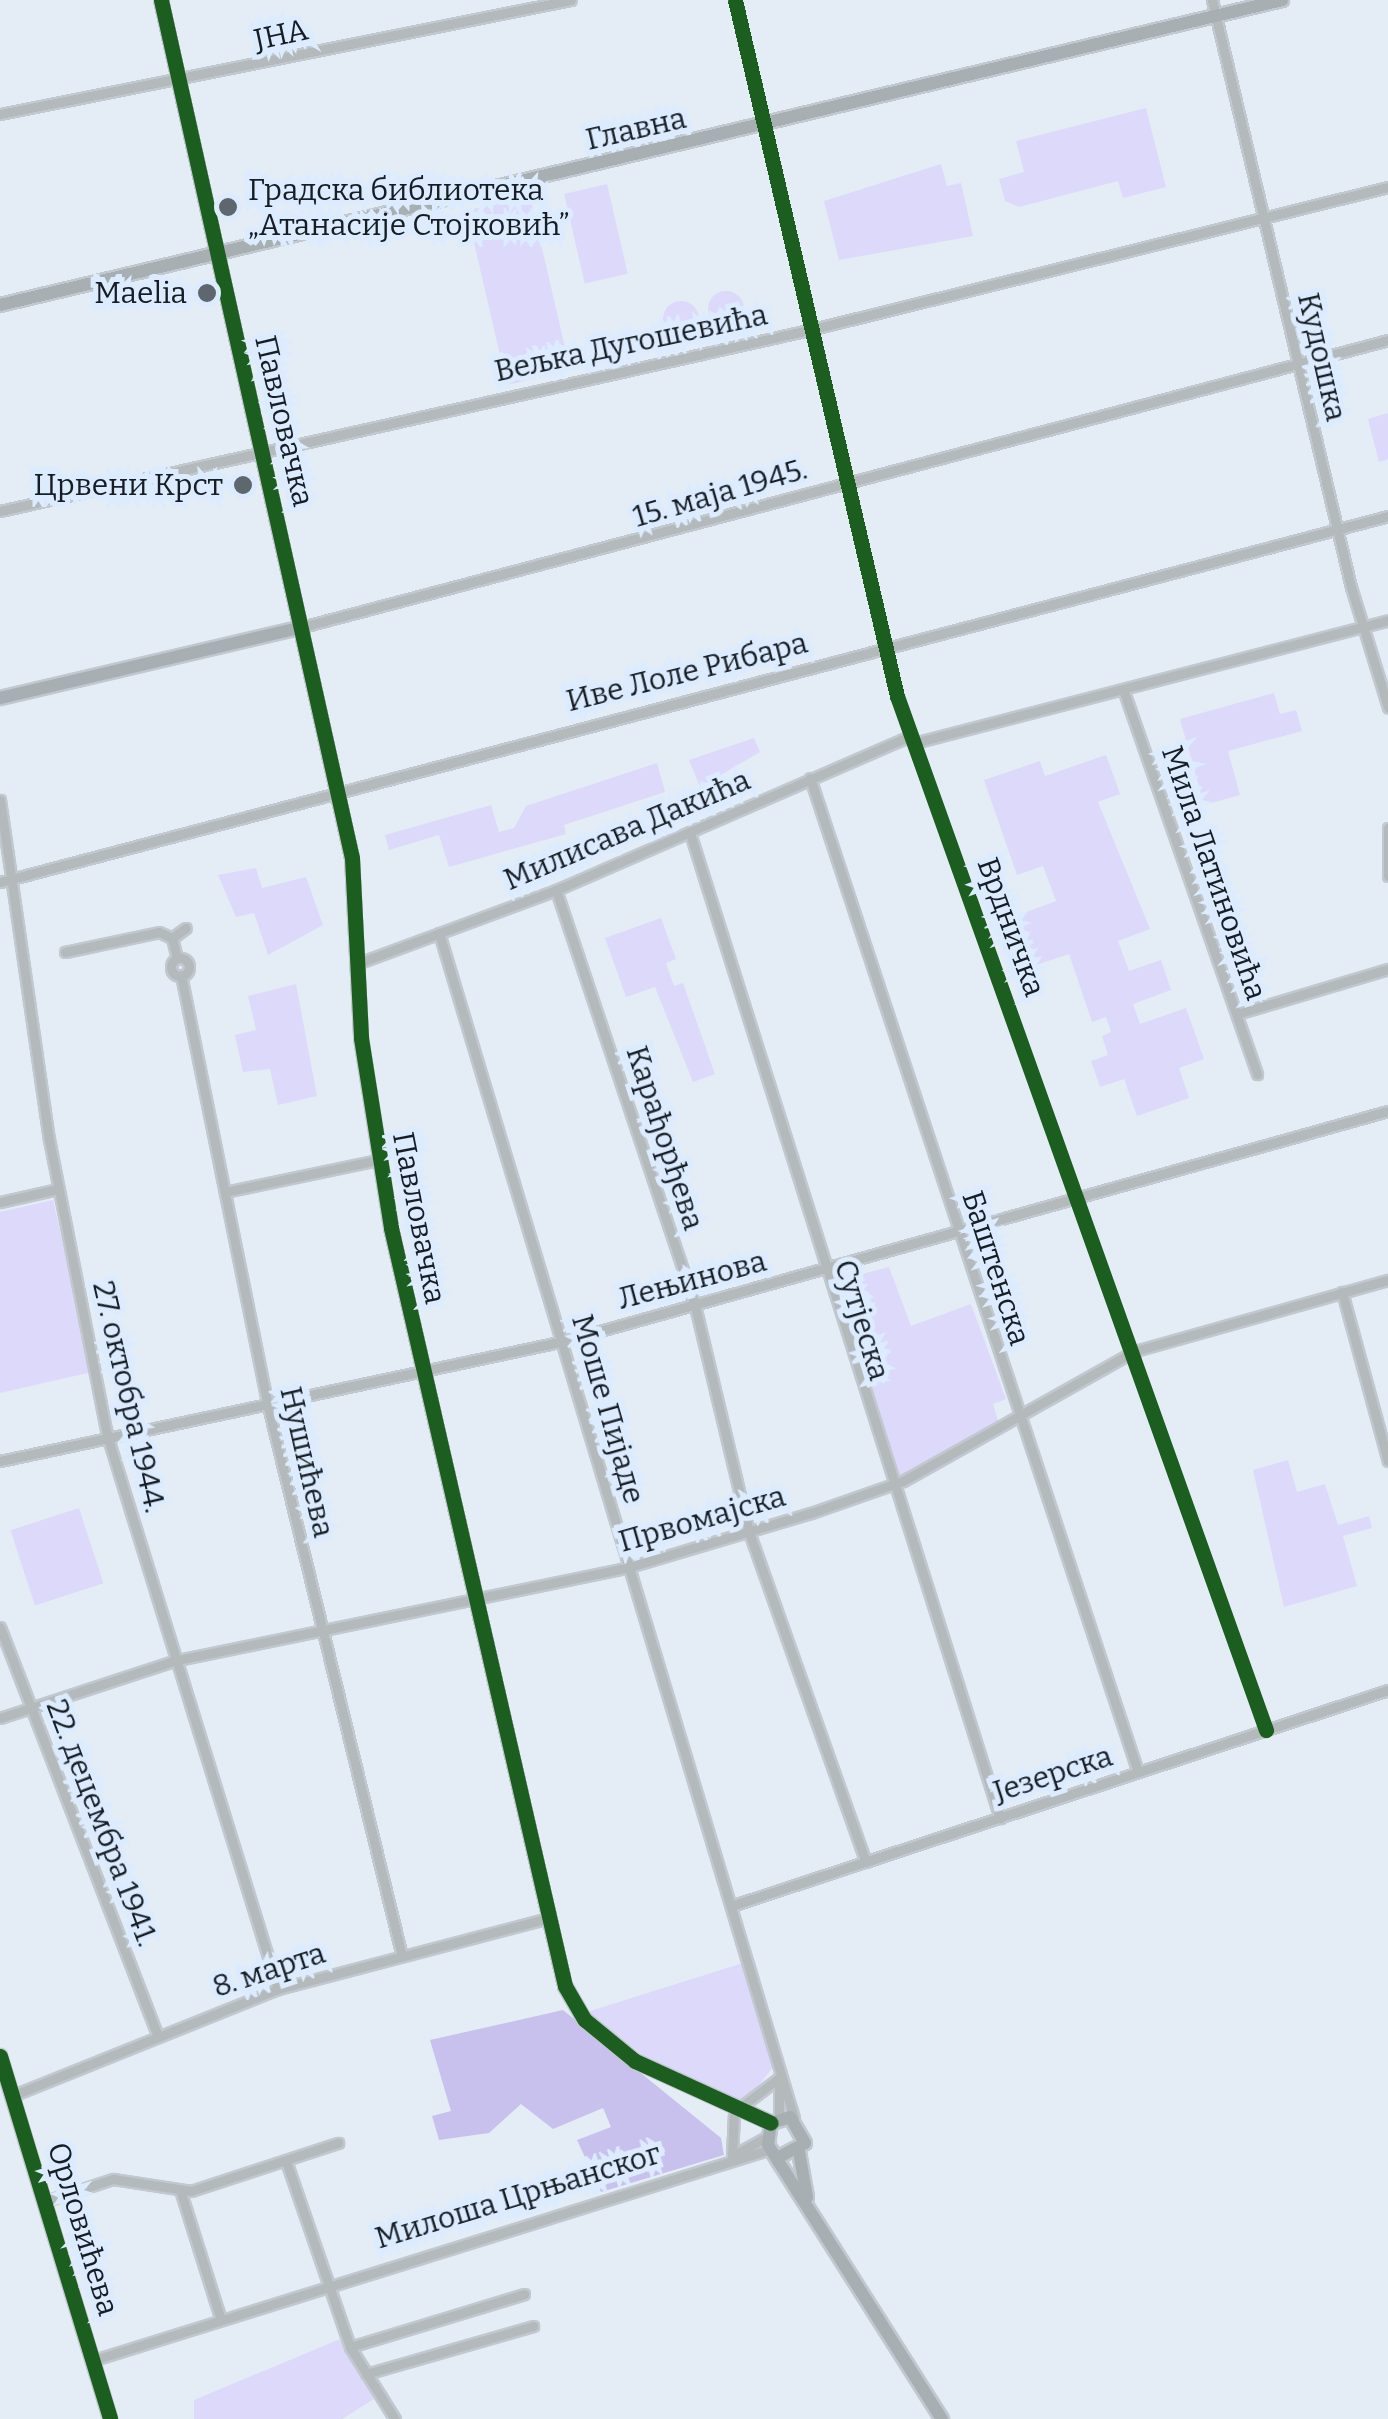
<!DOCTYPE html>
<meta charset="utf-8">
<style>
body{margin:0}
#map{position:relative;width:1388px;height:2419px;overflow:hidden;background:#e4edf6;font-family:Bitter,serif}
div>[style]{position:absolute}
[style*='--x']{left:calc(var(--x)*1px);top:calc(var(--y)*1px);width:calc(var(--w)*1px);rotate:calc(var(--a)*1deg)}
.green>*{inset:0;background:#dcd9fa;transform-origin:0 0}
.round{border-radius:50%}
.forest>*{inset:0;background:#c8c1ed}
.roads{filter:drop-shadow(2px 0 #c1c8cf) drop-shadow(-2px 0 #c1c8cf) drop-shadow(0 2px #c1c8cf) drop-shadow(0 -2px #c1c8cf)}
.street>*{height:9px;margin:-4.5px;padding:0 4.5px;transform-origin:4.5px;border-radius:4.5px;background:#b4b9bc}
.street>.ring{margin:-4.5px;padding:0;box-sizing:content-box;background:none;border:9px solid #b4b9bc;border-radius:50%}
.secondary>*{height:12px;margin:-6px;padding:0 6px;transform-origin:6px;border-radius:6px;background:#a8afb3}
.cycleway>*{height:15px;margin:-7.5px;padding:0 7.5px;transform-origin:7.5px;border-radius:7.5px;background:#1b5e20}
.dots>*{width:28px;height:28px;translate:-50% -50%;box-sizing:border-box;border:5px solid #dcecfe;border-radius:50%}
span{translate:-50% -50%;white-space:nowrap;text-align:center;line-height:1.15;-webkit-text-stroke:10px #dcecfe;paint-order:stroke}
.street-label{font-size:30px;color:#161d25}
.poi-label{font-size:30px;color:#161d25}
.left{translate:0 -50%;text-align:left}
.right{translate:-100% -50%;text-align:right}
</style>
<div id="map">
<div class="green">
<i style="clip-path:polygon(1146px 108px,1166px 187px,1123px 198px,1118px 181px,1019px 207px,1005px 201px,999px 179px,1024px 172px,1016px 141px)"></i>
<i style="clip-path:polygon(941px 164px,947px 186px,961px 183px,973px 236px,839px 260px,824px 201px)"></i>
<i style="left:607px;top:184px;width:92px;height:44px;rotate:77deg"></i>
<i style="left:530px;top:196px;width:179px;height:65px;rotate:77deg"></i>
<i class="round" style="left:708px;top:291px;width:36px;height:36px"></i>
<i class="round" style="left:663px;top:301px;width:36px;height:36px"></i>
<i style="clip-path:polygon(1388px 413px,1388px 459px,1379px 462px,1368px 419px)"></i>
<i style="clip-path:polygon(1274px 693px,1280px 714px,1296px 710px,1302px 731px,1228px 751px,1240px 795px,1204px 805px,1180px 719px)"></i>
<i style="clip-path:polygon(754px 738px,760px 752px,700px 787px,689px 760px)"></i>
<i style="clip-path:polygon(1106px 755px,1120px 794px,1098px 802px,1150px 929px,1118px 941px,1129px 971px,1161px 960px,1171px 990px,1133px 1004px,1140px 1024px,1186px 1008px,1204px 1059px,1179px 1068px,1189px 1098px,1137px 1116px,1124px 1079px,1100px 1087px,1091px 1061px,1108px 1055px,1102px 1036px,1111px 1032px,1106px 1017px,1092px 1022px,1069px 954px,1030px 967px,1018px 915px,1056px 901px,1043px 866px,1017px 875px,984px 780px,1040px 761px,1045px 776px)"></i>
<i style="clip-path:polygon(657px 763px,665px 792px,564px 825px,566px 834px,449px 867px,439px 835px,389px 850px,385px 835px,491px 805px,499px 832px,514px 828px,526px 806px)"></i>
<i style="clip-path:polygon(256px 868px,262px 888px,306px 877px,323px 925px,268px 955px,254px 913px,236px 917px,218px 875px)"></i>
<i style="clip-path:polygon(661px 918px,676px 959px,666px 963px,674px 986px,683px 983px,715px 1074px,693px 1082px,655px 987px,626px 997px,605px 938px)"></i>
<i style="clip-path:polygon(296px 984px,317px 1096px,278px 1105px,270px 1069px,243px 1072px,235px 1035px,256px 1030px,248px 996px)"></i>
<i style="clip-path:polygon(53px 1200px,92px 1372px,0 1393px,0 1212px)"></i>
<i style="clip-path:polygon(889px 1267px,911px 1326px,971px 1304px,1006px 1399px,993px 1404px,999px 1424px,895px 1480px,828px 1283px)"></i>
<i style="clip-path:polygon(1288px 1460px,1297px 1492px,1325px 1484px,1338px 1525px,1369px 1516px,1372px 1528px,1343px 1536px,1357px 1586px,1284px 1607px,1253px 1470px)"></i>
<i style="left:79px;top:1508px;width:79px;height:72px;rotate:72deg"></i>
<i style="clip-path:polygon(743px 1963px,775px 2065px,746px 2101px,719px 2099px,669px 2075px,587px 2012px)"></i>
<i style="clip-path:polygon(340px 2339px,374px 2399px,342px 2419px,194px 2419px,194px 2400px)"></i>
</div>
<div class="forest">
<i style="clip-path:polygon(563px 2010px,721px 2138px,724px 2155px,601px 2192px,577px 2140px,611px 2127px,603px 2108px,553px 2129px,521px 2104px,489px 2133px,439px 2140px,432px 2116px,451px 2111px,430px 2040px)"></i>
</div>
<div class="roads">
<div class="street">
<i style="--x:735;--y:0;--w:715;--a:76.9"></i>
<i style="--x:897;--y:696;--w:1098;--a:70.36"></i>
<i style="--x:1212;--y:0;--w:603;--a:76.68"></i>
<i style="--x:1351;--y:587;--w:126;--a:72.9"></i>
<i style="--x:0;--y:114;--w:582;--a:-11.29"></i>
<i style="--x:0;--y:511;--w:829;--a:-12.61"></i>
<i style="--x:809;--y:330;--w:596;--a:-13.87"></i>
<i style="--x:302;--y:627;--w:1123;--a:-14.8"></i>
<i style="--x:1123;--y:689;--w:408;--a:70.8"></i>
<i style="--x:914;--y:743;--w:490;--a:-14.5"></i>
<i style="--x:810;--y:778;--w:1047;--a:71.74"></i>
<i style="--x:0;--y:800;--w:343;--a:81.8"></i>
<i style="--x:49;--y:1139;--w:302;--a:78.9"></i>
<i style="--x:107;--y:1435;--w:580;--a:72.85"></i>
<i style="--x:1388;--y:828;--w:48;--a:90"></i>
<i style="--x:690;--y:833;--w:1033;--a:72.53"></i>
<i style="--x:0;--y:882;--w:1435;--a:-14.77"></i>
<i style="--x:556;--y:890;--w:439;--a:71.5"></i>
<i style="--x:695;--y:1306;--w:232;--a:76.6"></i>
<i style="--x:749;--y:1532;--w:350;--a:70.5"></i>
<i style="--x:439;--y:933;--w:1237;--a:73.32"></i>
<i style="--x:172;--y:938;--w:17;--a:-36"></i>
<i style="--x:65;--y:952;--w:96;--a:-12"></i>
<i style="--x:159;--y:932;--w:14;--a:25"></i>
<i style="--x:172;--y:938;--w:21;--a:76"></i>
<i class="ring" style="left:171px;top:958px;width:9px;height:9px"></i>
<i style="--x:359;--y:963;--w:210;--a:-20.3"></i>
<i style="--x:556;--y:890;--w:387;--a:-23.5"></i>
<i style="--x:181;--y:975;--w:440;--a:78.6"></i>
<i style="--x:268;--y:1406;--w:566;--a:76.31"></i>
<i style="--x:1237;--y:1014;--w:158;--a:-16.6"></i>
<i style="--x:225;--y:1192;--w:156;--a:-11.8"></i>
<i style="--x:0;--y:1202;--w:59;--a:-12.6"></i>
<i style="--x:1342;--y:1292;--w:175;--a:74.8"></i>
<i style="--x:0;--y:1461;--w:577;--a:-12.01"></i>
<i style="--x:564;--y:1341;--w:855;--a:-15.6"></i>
<i style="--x:0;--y:1627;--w:439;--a:68.9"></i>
<i style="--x:0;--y:1718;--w:182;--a:-18.2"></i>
<i style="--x:173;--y:1661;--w:462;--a:-11.6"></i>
<i style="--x:626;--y:1568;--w:193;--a:-16.6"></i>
<i style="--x:811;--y:1513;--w:97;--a:-19.2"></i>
<i style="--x:903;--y:1481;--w:266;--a:-29.3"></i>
<i style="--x:1135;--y:1351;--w:263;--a:-15.7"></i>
<i style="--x:734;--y:1905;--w:688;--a:-18.2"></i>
<i style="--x:14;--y:2095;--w:284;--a:-21.9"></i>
<i style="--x:278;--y:1989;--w:279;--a:-14.7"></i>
<i style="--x:738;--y:2109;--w:51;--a:-37.1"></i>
<i style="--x:779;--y:2118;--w:40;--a:-90"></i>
<i style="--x:734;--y:2155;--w:37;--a:-29"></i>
<i style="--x:732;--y:2156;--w:42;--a:-87.3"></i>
<i style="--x:286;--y:2161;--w:197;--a:71"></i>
<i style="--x:350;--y:2347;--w:85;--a:58"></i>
<i style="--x:181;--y:2193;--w:130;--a:72.5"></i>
<i style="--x:46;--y:2201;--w:71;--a:-18.2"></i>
<i style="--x:113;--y:2179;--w:79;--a:8.7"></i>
<i style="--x:191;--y:2191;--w:155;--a:-18.1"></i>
<i style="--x:350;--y:2347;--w:182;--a:-16.9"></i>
<i style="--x:94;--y:2360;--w:709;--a:-17.31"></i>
<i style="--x:366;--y:2374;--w:174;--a:-16"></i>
</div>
<div class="secondary">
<i style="--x:161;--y:0;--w:879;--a:77.45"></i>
<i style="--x:352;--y:858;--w:180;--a:87.1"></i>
<i style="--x:361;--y:1038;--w:192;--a:81"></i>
<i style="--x:391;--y:1228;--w:778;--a:77.07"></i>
<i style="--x:565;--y:1986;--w:39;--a:60"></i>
<i style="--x:585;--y:2020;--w:65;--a:39.4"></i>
<i style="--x:635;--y:2061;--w:149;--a:24.5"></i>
<i style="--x:0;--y:305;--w:1318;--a:-13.38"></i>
<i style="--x:0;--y:698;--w:310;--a:-13.2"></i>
<i style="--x:0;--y:2056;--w:379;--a:73.1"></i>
<i style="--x:799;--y:2152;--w:46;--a:79.9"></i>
<i style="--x:781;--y:2156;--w:27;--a:-28"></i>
<i style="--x:805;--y:2143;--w:30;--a:-120"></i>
<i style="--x:790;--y:2117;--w:20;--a:162"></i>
<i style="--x:771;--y:2123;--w:22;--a:98"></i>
<i style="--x:768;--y:2145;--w:325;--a:57.6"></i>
</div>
</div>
<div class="cycleway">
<i style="--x:161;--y:0;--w:879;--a:77.45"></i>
<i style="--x:352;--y:858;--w:180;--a:87.1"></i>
<i style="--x:361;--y:1038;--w:192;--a:81"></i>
<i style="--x:391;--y:1228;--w:778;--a:77.07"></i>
<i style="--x:565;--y:1986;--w:39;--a:60"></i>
<i style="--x:585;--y:2020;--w:65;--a:39.4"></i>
<i style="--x:635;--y:2061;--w:149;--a:24.5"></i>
<i style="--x:735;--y:0;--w:715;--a:76.9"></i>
<i style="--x:897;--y:696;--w:1098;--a:70.36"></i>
<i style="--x:0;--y:2056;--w:379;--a:73.1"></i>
</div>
<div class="dots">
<i style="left:228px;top:207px;background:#5e666e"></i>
<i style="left:207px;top:293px;background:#5e666e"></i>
<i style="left:243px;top:485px;background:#5e666e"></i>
</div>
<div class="street-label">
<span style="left:281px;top:35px;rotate:-12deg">ЈНА</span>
<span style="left:636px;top:129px;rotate:-13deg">Главна</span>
<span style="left:631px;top:343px;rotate:-12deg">Вељка Дугошевића</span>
<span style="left:1322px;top:357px;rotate:77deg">Кудошка</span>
<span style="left:284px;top:421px;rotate:77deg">Павловачка</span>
<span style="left:720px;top:493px;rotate:-16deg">15. маја 1945.</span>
<span style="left:687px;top:672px;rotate:-14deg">Иве Лоле Рибара</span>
<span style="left:627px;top:830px;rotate:-23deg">Милисава Дакића</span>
<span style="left:1214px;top:873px;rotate:71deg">Мила Латиновића</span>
<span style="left:1011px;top:927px;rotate:70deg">Врдничка</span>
<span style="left:665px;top:1138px;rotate:72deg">Карађорђева</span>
<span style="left:419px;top:1218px;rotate:79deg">Павловачка</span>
<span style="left:996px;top:1268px;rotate:72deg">Баштенска</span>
<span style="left:692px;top:1280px;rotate:-15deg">Лењинова</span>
<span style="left:862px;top:1320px;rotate:73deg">Сутјеска</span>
<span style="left:129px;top:1397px;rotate:77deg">27. октобра 1944.</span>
<span style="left:608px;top:1409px;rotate:74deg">Моше Пијаде</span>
<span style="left:307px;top:1462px;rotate:77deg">Нушићева</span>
<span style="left:702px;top:1519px;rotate:-16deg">Првомајска</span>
<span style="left:1053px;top:1774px;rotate:-18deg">Језерска</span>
<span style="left:102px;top:1823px;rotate:69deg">22. децембра 1941.</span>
<span style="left:269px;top:1970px;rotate:-18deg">8. марта</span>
<span style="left:518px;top:2196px;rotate:-17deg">Милоша Црњанског</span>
<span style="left:83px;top:2229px;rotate:73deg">Орловићева</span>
</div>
<div class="poi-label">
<span class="left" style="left:248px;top:207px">Градска библиотека<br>„Атанасије Стојковић”</span>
<span class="right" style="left:187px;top:293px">Maelia</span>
<span class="right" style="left:223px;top:485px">Црвени Крст</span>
</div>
</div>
